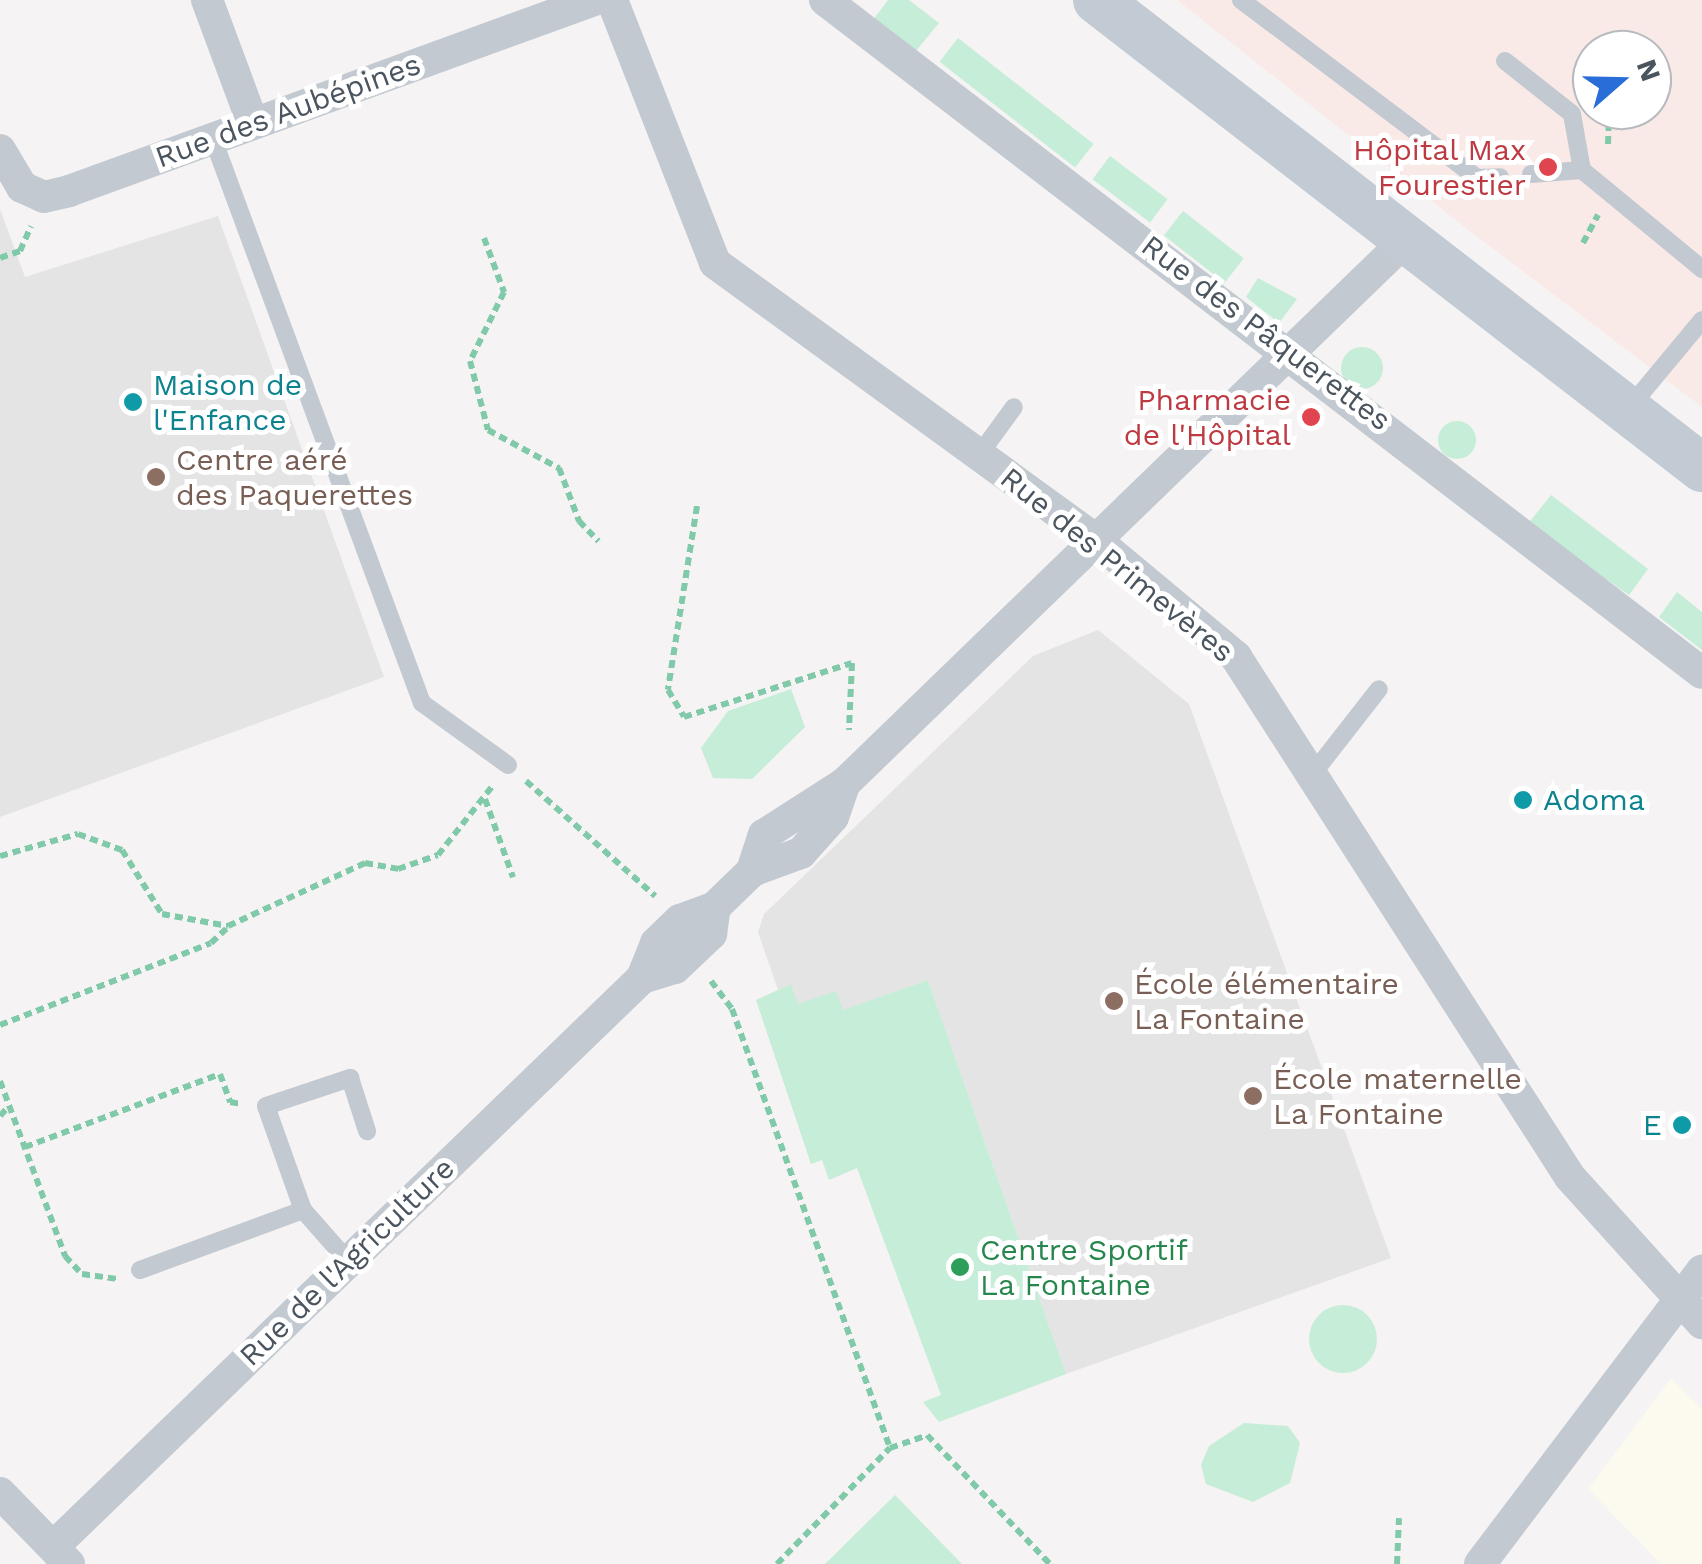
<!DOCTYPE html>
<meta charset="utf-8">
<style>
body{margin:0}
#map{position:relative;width:1702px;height:1564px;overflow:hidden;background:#f5f3f3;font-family:"Work Sans",sans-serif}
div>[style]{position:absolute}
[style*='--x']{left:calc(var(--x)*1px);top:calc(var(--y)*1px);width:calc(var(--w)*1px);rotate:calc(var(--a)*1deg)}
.commercial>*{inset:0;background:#fcf9ef}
.education>*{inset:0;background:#e5e4e4}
.medical>*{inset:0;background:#faeae7}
.green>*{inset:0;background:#c6edd7;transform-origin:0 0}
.round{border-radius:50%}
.path>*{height:6px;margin-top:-3px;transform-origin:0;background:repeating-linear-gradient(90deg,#80c9a9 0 8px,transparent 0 13px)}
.lane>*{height:18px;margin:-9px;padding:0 9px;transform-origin:9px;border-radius:9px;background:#c2c9d0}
.street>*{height:32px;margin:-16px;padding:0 16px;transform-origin:16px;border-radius:16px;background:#c2c9d0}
.secondary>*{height:48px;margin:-24px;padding:0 24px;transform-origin:24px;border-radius:24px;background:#c2cad4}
.dots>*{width:28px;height:28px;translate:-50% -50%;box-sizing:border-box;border:5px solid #fff;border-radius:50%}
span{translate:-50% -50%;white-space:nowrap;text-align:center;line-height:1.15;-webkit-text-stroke:10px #fff;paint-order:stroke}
.street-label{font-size:30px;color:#4b555f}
.health-label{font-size:30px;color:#be3a42}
.right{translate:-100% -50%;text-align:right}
.culture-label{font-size:30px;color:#0d838f}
.left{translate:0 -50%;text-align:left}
.education-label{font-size:30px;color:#785e54}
.leisure-label{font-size:30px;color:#27864d}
.north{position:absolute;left:1572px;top:30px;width:100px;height:100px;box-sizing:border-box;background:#fff;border:2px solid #b7bbbf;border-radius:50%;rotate:70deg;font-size:28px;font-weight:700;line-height:40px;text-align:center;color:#4b555f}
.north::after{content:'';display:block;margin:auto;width:35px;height:45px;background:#296dd9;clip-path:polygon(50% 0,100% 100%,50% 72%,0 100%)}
</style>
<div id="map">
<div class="commercial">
<i style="clip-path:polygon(1671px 1378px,1702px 1409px,1702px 1564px,1661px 1564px,1588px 1489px)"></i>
</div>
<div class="education">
<i style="clip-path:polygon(0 209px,25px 277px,218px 216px,384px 677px,0 817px)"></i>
<i style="clip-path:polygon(1098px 630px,1189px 704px,1391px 1258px,1066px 1374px,928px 980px,843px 1011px,798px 1004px,791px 985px,778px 990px,758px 932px,764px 914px,1033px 656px)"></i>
</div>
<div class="medical">
<i style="clip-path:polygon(evenodd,1177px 0,1702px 0,1702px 407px,1466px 228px,1177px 0,1592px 50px,1652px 50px,1652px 110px,1592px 110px,1592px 50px)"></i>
</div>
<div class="green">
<i style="clip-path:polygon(888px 0,909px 0,939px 23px,915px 52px,873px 20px)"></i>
<i style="left:958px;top:38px;width:172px;height:30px;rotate:38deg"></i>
<i style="left:1110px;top:156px;width:72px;height:29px;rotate:37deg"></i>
<i style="left:1183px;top:211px;width:77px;height:31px;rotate:38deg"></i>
<i style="clip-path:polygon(1258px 278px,1297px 299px,1279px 323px,1246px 297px)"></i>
<i class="round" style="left:1341px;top:347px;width:42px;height:42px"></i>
<i class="round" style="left:1438px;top:421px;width:38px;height:38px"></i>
<i style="clip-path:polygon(1551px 495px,1648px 569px,1629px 595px,1527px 525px)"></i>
<i style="clip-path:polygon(1677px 592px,1702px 612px,1702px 650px,1659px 617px)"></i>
<i style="clip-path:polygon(791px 689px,805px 727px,752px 779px,713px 778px,701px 748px,728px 711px)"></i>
<i style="clip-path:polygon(928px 980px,1066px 1374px,939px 1422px,923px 1402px,941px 1395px,857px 1168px,829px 1180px,822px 1160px,811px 1164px,756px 1000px,791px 984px,798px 1004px,836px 991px,843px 1010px)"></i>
<i class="round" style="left:1309px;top:1305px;width:68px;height:68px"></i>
<i style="clip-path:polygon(1244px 1423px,1288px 1426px,1300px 1443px,1290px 1483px,1253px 1502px,1206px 1484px,1201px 1465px,1209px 1446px)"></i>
<i style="clip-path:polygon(895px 1495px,962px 1564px,825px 1564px)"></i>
</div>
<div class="path">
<i style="--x:1608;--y:144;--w:34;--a:-88"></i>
<i style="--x:484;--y:238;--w:58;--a:69.7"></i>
<i style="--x:504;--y:292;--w:77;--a:116.2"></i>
<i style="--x:470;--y:361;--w:71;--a:75.4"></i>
<i style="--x:488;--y:430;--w:81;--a:28.2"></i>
<i style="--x:559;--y:468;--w:57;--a:69.3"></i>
<i style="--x:579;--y:521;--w:28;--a:46"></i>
<i style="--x:1583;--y:243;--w:32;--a:-62"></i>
<i style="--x:0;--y:258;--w:21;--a:-19"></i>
<i style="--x:20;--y:251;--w:27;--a:-66"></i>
<i style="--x:697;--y:506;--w:186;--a:99"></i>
<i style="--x:668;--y:690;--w:31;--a:59"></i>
<i style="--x:684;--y:717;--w:176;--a:-17.8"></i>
<i style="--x:852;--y:663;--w:67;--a:92.6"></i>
<i style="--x:526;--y:781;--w:173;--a:41.7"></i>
<i style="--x:485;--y:799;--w:83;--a:70.3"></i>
<i style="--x:0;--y:856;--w:81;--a:-15.8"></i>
<i style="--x:78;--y:834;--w:47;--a:20"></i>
<i style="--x:122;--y:850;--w:75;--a:58"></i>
<i style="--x:162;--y:914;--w:67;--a:10.3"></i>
<i style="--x:228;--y:926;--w:151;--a:-24.7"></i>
<i style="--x:365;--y:863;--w:34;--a:10"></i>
<i style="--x:398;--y:869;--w:42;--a:-19.3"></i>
<i style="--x:438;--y:855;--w:90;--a:-51.7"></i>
<i style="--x:711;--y:981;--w:35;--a:53"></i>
<i style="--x:732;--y:1009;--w:467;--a:70.2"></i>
<i style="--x:0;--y:1025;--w:226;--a:-21.2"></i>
<i style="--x:211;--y:943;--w:22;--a:-43"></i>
<i style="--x:0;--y:1081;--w:187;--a:69.6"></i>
<i style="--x:65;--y:1256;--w:25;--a:47"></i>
<i style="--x:82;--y:1274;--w:35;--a:8"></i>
<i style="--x:0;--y:1116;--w:13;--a:-48"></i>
<i style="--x:25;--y:1147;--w:208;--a:-20.5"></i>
<i style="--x:220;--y:1074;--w:30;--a:70"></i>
<i style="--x:230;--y:1102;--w:11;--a:10"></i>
<i style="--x:777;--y:1564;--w:162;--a:-45.8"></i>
<i style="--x:890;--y:1448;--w:39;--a:-19"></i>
<i style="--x:927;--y:1435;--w:178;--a:46.4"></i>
<i style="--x:1397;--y:1564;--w:46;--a:-87.5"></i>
</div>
<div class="lane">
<i style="--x:1241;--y:0;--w:296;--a:37"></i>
<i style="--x:1477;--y:178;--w:23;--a:-2"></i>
<i style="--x:1505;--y:61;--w:85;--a:38.3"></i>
<i style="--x:1572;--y:114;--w:57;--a:79.9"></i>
<i style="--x:213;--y:139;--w:601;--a:69.67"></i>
<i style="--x:422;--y:703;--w:106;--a:35.8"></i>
<i style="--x:1531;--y:174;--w:51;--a:-4.5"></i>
<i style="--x:1582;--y:170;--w:156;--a:39.5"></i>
<i style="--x:1629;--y:408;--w:114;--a:-50.3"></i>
<i style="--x:979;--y:455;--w:59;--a:-53.9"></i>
<i style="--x:1311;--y:776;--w:110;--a:-52"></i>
<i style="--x:348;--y:1261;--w:68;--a:-131.4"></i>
<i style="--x:303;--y:1210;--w:110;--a:-109.6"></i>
<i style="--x:266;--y:1106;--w:89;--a:-18.4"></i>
<i style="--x:350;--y:1078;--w:56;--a:72.2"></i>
<i style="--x:140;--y:1270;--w:174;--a:-20.2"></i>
</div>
<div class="street">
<i style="--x:207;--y:0;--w:132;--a:69.6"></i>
<i style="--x:612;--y:0;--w:282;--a:68.6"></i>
<i style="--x:715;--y:263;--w:472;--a:36"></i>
<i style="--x:1097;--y:541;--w:181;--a:39.8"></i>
<i style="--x:1236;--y:657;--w:618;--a:57.29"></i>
<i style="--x:1570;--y:1177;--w:197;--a:47.9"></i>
<i style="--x:825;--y:0;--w:1105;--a:37.5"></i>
<i style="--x:0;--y:150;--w:43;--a:59.3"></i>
<i style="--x:22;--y:187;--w:24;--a:24"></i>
<i style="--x:44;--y:197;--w:26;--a:-13"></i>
<i style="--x:69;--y:191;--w:559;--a:-19.99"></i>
<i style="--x:752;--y:871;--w:52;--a:-20.2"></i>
<i style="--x:801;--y:853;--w:48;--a:-48.4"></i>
<i style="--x:833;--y:817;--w:36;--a:-71"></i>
<i style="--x:642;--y:978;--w:34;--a:-17"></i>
<i style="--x:675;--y:968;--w:50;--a:-43.4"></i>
<i style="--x:711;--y:934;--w:27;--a:-82"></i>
<i style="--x:0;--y:1493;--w:99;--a:45.8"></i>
<i style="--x:53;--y:1547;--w:819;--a:-44.01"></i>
<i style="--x:642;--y:978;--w:38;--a:-68"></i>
<i style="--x:656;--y:943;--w:33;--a:-44"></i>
<i style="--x:680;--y:920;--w:37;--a:-20"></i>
<i style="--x:715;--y:907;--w:52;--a:-44.2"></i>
<i style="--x:752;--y:871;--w:38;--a:-72"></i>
<i style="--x:764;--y:835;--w:96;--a:-32.7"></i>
<i style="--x:845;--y:783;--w:784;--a:-44.07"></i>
<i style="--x:1480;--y:1564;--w:368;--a:-52.9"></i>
</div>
<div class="secondary">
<i style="--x:1097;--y:0;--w:765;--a:37.72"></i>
</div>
<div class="dots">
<i style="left:1548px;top:167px;background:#e0444e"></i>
<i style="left:133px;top:402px;background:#0f9aa8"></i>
<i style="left:1311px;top:417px;background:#e0444e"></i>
<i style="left:156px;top:477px;background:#8d6e63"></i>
<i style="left:1523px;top:800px;background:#0f9aa8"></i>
<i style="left:1114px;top:1001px;background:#8d6e63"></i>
<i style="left:1253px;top:1096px;background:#8d6e63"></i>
<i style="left:1682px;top:1125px;background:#0f9aa8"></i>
<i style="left:960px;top:1267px;background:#2e9e5b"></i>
</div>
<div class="street-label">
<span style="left:288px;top:111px;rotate:-20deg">Rue des Aubépines</span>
<span style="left:1266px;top:333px;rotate:37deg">Rue des Pâquerettes</span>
<span style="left:1117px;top:565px;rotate:39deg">Rue des Primevères</span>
<span style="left:347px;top:1262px;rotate:-44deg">Rue de l'Agriculture</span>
</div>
<div class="health-label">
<span class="right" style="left:1526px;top:167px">Hôpital Max<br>Fourestier</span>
<span class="right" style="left:1291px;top:417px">Pharmacie<br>de l'Hôpital</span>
</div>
<div class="culture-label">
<span class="left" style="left:153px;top:402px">Maison de<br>l'Enfance</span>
<span class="left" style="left:1543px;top:800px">Adoma</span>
<span class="right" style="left:1662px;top:1125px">E</span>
</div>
<div class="education-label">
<span class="left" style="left:176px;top:477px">Centre aéré<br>des Paquerettes</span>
<span class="left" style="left:1134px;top:1001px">École élémentaire<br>La Fontaine</span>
<span class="left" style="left:1273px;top:1096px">École maternelle<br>La Fontaine</span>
</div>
<div class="leisure-label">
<span class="left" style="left:980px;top:1267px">Centre Sportif<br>La Fontaine</span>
</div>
<div class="north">N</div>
</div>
